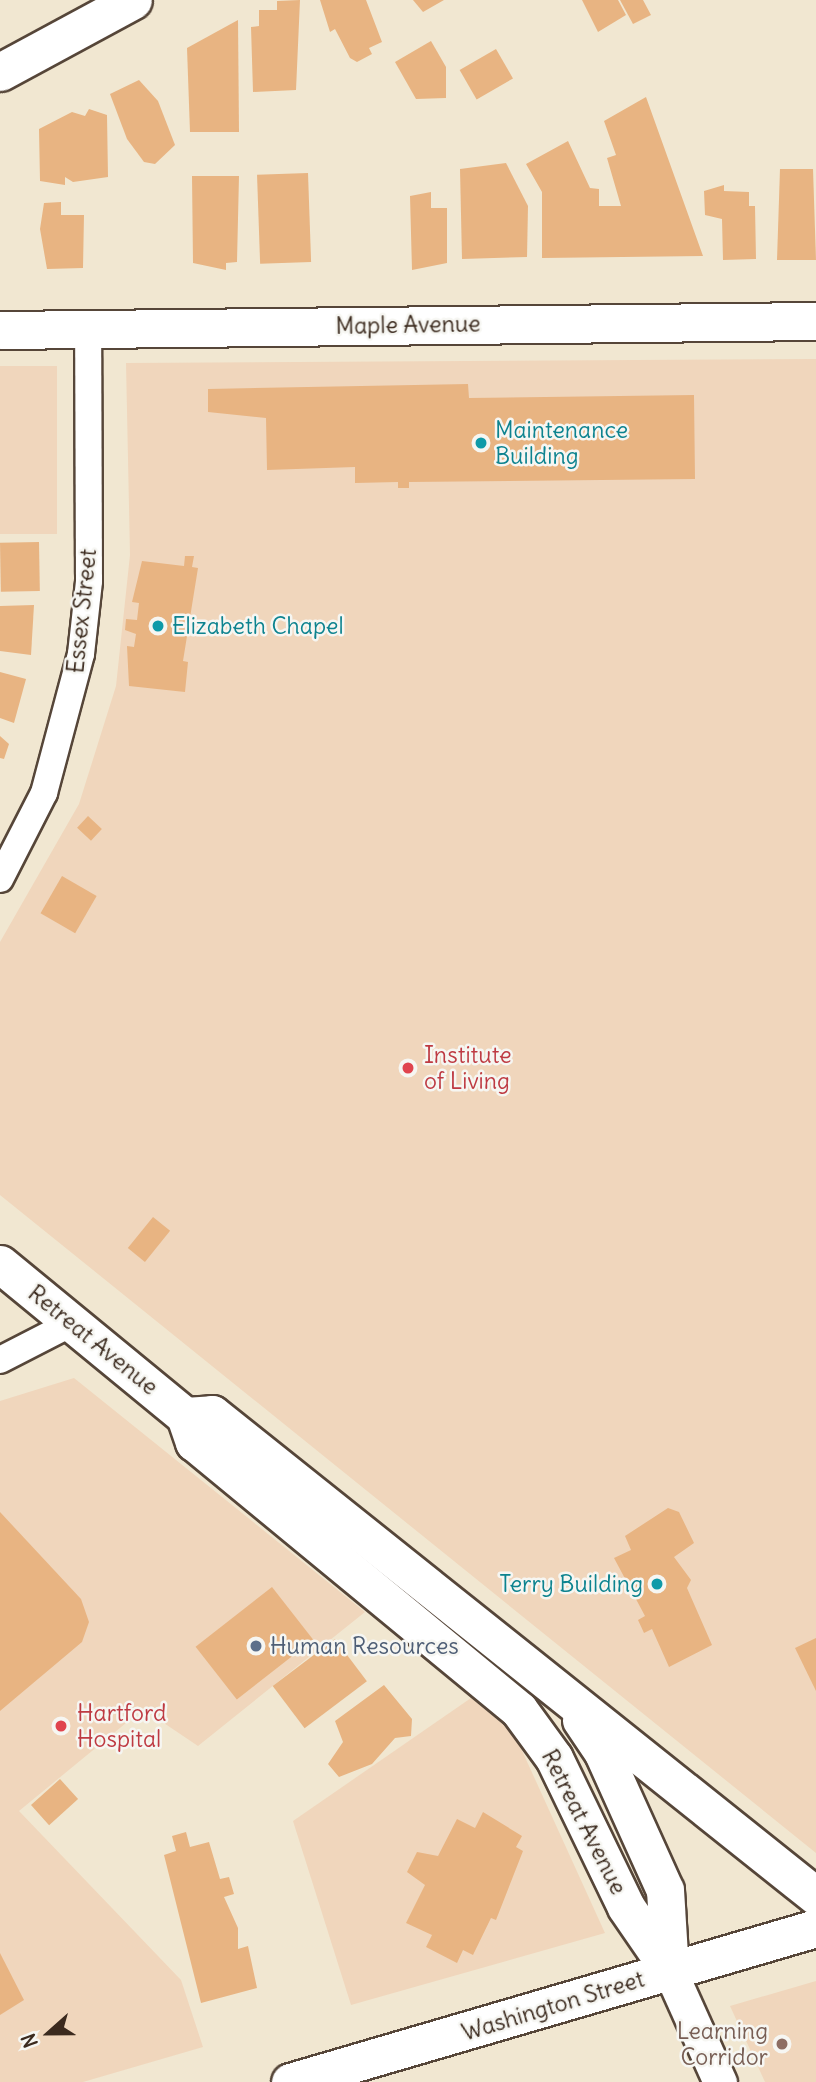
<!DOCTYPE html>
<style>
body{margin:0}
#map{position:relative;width:816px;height:2082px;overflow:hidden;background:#f1e7d1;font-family:Delius,sans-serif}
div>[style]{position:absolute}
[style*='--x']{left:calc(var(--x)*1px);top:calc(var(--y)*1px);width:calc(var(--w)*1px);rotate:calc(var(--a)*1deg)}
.built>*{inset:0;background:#f0d6bc;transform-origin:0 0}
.building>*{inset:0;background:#e8b482;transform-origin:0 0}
.roads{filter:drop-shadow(2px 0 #564639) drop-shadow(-2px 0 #564639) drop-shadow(0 2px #564639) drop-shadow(0 -2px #564639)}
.minor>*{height:26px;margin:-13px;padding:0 13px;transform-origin:13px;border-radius:13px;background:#fff}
.tertiary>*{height:33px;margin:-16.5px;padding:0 16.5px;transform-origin:16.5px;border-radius:16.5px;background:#fff}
.secondary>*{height:37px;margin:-18.5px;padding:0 18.5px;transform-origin:18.5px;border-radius:18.5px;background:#fff}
.dots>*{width:19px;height:19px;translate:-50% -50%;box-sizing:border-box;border:4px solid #f6f6f2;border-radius:50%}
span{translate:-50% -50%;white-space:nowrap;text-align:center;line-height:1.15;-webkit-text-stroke:5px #f6f6f2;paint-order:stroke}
.street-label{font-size:23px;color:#3b2a1e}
.culture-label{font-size:23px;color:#0d838f}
.left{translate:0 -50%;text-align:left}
.right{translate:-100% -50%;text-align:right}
.health-label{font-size:23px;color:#be3a42}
.service-label{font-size:23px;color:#4e5e75}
.education-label{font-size:23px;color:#785e54}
.north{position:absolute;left:14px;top:1998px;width:70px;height:70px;-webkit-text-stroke:5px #f6f6f2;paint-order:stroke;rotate:249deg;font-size:19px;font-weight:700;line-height:28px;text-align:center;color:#3b2a1e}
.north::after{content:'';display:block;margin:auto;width:24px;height:32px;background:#3b2a1e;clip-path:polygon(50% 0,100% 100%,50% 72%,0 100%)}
</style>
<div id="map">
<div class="built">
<i style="clip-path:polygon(816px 359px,816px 1853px,0 1195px,0 942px,79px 804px,116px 686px,130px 555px,126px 363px)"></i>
<i style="left:0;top:366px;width:57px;height:168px"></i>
<i style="clip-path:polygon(74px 1378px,365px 1612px,198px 1746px,143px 1709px,19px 1811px,181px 1980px,203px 2047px,83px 2082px,0 2082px,0 1401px)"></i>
<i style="clip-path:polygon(471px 1698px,514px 1733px,605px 1933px,351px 2005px,293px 1821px)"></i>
<i style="clip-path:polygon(816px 1981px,816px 2082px,765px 2082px,730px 2006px)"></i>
</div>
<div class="building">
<i style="clip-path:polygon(300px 0,296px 90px,253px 92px,251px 27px,259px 26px,259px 10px,277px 10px,277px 1px)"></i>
<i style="clip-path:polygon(320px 0,366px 0,382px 42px,369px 48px,372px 54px,357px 62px,350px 58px,335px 29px,330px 32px)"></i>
<i style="clip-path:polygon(413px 0,444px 0,423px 12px)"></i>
<i style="clip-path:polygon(582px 0,618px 0,626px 15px,598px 32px)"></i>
<i style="clip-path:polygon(620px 0,643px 0,651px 15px,633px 24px)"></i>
<i style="clip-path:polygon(238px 20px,239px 132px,190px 132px,187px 48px)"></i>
<i style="clip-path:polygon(431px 41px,446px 67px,446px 98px,416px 99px,395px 62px)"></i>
<i style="left:496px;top:49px;width:34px;height:42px;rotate:60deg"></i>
<i style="clip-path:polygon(139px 80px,158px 101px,175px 145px,155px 164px,144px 162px,127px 139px,110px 94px)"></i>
<i style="clip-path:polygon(646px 97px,703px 256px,542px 258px,542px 192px,526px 164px,568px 141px,590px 188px,599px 189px,599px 206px,621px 206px,607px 158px,616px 155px,604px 121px)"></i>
<i style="clip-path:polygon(89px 109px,107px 115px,108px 177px,73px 182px,65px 177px,65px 185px,40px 181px,39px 129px,72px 112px,85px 116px)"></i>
<i style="clip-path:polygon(506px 163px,528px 206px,527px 257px,462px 259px,460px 169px)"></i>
<i style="clip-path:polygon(780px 169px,813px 169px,816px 260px,777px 260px)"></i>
<i style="left:308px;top:173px;width:89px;height:51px;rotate:88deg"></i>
<i style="clip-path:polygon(192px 176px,239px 176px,237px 262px,226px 263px,226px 270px,193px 263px)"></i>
<i style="clip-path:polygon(724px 185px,724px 191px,749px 192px,749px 206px,755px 206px,756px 259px,723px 260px,722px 219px,705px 215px,704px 191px)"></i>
<i style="clip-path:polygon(431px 192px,431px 208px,447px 208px,447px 263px,412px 270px,410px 196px)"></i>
<i style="clip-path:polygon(61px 202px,61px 215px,84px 215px,83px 268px,47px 269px,40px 229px,44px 203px)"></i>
<i style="clip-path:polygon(468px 384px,469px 398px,694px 395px,695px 479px,409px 482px,409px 488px,398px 488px,398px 482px,355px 483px,355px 467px,267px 470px,266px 418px,208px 412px,208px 389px)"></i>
<i style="left:39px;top:542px;width:49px;height:39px;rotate:89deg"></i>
<i style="clip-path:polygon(185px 556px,194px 556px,192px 567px,198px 568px,183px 661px,188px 662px,185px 692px,129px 686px,127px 646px,134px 647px,136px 634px,125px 630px,126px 619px,137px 620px,139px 603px,132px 602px,142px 561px,184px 566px)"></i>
<i style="clip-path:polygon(34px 605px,31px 655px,0 651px,0 606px)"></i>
<i style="clip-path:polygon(0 672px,26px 679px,14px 723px,0 718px)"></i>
<i style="clip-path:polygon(0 736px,9px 744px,4px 759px,0 758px)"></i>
<i style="left:88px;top:816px;width:19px;height:16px;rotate:43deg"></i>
<i style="left:62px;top:876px;width:40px;height:43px;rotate:30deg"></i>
<i style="left:153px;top:1217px;width:22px;height:40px;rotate:39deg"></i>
<i style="clip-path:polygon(668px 1508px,679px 1512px,694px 1543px,674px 1557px,691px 1580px,687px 1588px,712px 1645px,669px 1667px,652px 1629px,644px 1633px,638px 1620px,645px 1616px,614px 1558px,631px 1550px,625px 1536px)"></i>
<i style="clip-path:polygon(0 1512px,81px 1599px,89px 1622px,82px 1642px,0 1711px)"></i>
<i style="left:272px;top:1587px;width:67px;height:97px;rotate:52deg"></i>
<i style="clip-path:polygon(816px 1638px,816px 1691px,795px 1648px)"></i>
<i style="left:335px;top:1639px;width:53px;height:78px;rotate:53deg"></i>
<i style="clip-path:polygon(384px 1685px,412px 1719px,411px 1736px,395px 1738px,372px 1764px,339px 1777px,328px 1764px,343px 1742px,335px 1721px)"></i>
<i style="left:60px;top:1779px;width:27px;height:39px;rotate:48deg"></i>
<i style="clip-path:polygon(483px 1812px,522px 1836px,516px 1847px,523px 1851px,496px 1920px,491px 1918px,473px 1955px,463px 1950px,457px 1963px,426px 1947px,432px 1935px,406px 1923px,425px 1885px,407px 1872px,417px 1852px,438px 1856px,457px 1819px,475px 1828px)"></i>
<i style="clip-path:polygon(186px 1832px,190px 1847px,209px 1842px,220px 1879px,229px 1877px,234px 1894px,224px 1897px,238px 1928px,238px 1949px,248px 1946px,257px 1988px,201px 2003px,164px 1855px,176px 1851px,172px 1836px)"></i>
<i style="clip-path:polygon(0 1953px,24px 2000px,0 2015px)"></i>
</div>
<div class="roads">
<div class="minor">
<i style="--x:0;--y:879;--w:97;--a:-62.9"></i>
<i style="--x:44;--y:793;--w:144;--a:-75.1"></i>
<i style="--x:81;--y:654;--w:73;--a:-83.7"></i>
<i style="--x:89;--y:581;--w:253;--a:-90.2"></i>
<i style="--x:0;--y:1360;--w:81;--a:-27.2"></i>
</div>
<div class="tertiary">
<i style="--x:670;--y:1971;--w:122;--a:65.8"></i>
</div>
<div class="secondary">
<i style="--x:0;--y:72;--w:151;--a:-28.4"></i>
<i style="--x:0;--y:330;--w:816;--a:-0.63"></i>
<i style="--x:0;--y:1264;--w:239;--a:39.4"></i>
<i style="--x:185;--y:1416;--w:28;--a:71"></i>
<i style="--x:194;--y:1442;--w:421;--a:39.5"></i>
<i style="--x:519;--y:1710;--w:59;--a:53.9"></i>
<i style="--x:554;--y:1758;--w:165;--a:64.2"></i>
<i style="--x:626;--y:1907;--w:78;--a:55.5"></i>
<i style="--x:185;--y:1416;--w:27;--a:-4"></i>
<i style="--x:212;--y:1414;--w:773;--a:38.59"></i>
<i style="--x:581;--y:1720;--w:40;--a:56"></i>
<i style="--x:603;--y:1753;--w:150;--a:65.7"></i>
<i style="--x:665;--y:1890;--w:81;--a:86.5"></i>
<i style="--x:290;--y:2082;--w:548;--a:-16.32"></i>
</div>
</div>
<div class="dots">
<i style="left:481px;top:443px;background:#0f9aa8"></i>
<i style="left:158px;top:626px;background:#0f9aa8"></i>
<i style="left:408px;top:1068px;background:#e0444e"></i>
<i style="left:657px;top:1584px;background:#0f9aa8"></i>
<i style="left:256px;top:1646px;background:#5c6f8a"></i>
<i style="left:61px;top:1726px;background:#e0444e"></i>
<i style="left:782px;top:2044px;background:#8d6e63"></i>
</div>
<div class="street-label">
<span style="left:408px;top:325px;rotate:-1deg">Maple Avenue</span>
<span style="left:82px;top:611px;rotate:-84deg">Essex Street</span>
<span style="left:93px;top:1340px;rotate:39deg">Retreat Avenue</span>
<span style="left:584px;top:1822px;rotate:63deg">Retreat Avenue</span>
<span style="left:553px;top:2006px;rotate:-17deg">Washington Street</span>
</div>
<div class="culture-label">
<span class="left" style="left:495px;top:443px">Maintenance<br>Building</span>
<span class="left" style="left:172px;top:626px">Elizabeth Chapel</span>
<span class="right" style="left:643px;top:1584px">Terry Building</span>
</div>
<div class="health-label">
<span class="left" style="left:424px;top:1068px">Institute<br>of Living</span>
<span class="left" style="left:77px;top:1726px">Hartford<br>Hospital</span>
</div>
<div class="service-label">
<span class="left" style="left:270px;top:1646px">Human Resources</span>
</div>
<div class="education-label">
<span class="right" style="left:768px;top:2044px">Learning<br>Corridor</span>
</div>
<div class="north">N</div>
</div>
